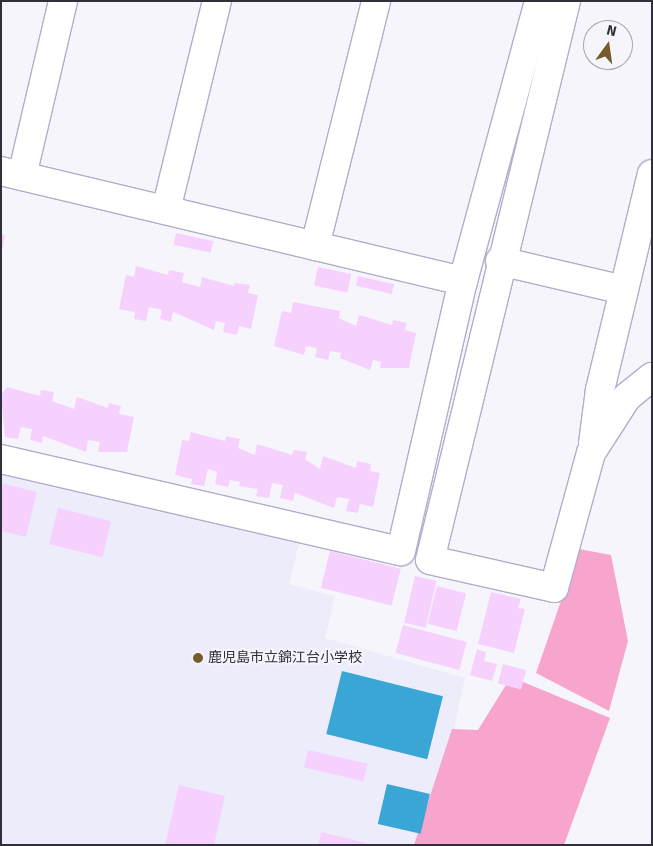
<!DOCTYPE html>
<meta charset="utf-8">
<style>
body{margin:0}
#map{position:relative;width:653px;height:846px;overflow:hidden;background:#f6f5fb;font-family:Signika,"Noto Sans JP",sans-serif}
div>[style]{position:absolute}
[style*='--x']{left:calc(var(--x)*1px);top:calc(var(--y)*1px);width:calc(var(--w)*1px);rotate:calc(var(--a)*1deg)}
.built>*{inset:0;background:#edecfb}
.green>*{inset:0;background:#f7a5cc}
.water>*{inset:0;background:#39a6d6;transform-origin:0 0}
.building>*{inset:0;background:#f6d1fe;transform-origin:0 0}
.roads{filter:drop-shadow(1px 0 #b1adca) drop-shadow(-1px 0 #b1adca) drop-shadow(0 1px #b1adca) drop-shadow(0 -1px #b1adca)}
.street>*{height:28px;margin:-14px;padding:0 14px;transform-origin:14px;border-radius:14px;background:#fff}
.dots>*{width:14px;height:14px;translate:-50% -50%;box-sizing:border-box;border:2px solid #f6f5fb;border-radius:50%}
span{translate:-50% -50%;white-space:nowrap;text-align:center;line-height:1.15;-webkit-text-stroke:4px #f6f5fb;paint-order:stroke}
.poi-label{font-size:14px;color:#302f3a}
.left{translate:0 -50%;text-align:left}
.frame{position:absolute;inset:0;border:2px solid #302f3a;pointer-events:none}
.north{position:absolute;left:583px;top:20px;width:50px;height:50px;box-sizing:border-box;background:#f6f5fb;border:1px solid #a7a6ae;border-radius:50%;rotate:14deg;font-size:14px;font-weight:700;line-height:20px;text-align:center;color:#302f3a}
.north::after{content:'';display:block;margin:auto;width:18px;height:22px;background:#765b2d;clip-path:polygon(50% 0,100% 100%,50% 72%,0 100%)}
</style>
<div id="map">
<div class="built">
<i style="clip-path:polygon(1px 470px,299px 543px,289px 584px,335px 596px,325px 638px,465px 678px,429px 845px,1px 845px)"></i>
</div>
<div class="green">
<i style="clip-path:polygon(579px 549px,611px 555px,628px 641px,609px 711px,536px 673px)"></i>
<i style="clip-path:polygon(511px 677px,610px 718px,564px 845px,414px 845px,452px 729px,478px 730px)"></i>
</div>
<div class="water">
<i style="left:342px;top:671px;width:104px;height:65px;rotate:14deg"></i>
<i style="left:387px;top:784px;width:44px;height:41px;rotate:13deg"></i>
</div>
<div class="building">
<i style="left:176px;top:233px;width:38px;height:12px;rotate:12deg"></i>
<i style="clip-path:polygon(1px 234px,5px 235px,2px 251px,1px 251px)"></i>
<i style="clip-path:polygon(136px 266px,168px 275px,169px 270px,184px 273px,182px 282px,200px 287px,202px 277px,234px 286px,235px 283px,250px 285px,248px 293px,258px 295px,251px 329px,239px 326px,237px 335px,223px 332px,225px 323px,216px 321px,214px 330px,173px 312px,171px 322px,160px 319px,162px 310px,149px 307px,146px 321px,134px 319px,135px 312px,119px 309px,126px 275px,134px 277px)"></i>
<i style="left:318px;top:267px;width:34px;height:19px;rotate:12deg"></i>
<i style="left:358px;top:276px;width:37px;height:10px;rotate:13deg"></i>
<i style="clip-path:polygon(293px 302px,340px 311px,339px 318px,356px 326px,359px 315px,392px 325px,393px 320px,407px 323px,405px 330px,416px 333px,409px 368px,380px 368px,381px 362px,373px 360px,370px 370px,340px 358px,341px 353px,330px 351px,328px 360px,315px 357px,317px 348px,306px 346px,304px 355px,274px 346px,282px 311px,291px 313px)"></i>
<i style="clip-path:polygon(7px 387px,40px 396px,41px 390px,54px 392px,52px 401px,74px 409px,77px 397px,108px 408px,109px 403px,121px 406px,119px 414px,134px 417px,127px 452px,98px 452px,100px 442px,88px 440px,86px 452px,43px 436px,42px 443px,30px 440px,32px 429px,21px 427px,18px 439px,5px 437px,1px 395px)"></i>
<i style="clip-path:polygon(191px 432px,225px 441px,226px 436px,240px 439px,238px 448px,255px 455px,257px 444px,292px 455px,294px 450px,307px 452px,305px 459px,320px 469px,323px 456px,356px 468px,357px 461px,371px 464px,370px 471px,380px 473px,373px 507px,360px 504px,358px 513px,346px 511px,349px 499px,337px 497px,334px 508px,295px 493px,293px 501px,280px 498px,283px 485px,272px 483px,269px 498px,256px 496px,258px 489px,239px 486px,240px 482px,230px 480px,228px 487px,215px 484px,217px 472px,208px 469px,204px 486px,191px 484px,192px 479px,175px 475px,182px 440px,189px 441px)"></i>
<i style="clip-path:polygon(1px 483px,37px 492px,26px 537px,1px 531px)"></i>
<i style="left:58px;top:508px;width:55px;height:37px;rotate:14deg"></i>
<i style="left:330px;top:551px;width:73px;height:38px;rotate:14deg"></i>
<i style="left:415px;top:576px;width:22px;height:48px;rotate:13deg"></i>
<i style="left:437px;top:586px;width:30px;height:39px;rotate:14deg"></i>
<i style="clip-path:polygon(491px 592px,521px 599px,518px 608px,525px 609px,514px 653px,478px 644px)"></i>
<i style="left:403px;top:625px;width:66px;height:29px;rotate:15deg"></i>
<i style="clip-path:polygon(477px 649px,486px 652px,484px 661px,497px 664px,492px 681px,470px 675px)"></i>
<i style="left:503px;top:664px;width:24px;height:20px;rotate:15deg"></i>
<i style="left:308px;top:750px;width:61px;height:18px;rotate:13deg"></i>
<i style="clip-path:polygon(179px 785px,225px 796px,214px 845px,165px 845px)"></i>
<i style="clip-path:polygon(321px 832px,370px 844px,370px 845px,318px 845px)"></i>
</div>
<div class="roads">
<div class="street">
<i style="--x:566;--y:1;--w:575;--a:103.67"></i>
<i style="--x:430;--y:560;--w:127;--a:12.7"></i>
<i style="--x:554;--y:588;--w:140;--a:-74.7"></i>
<i style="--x:591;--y:453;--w:67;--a:-57.3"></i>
<i style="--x:627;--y:397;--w:32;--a:-39"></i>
<i style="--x:1;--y:171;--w:475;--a:13.4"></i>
<i style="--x:22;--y:176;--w:180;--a:-76.8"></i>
<i style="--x:166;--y:210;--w:215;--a:-76.3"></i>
<i style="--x:315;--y:246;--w:252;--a:-76"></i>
<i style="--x:500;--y:261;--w:127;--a:13.2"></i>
<i style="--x:593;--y:443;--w:53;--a:-82.5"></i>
<i style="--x:600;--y:390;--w:222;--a:-76.5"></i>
<i style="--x:1;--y:459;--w:410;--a:13"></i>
<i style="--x:401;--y:551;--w:277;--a:-77.1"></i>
<i style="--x:463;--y:281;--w:290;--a:-74.8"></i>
</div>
</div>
<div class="dots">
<i style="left:198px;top:658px;background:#765b2d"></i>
</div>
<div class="poi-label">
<span class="left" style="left:208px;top:658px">鹿児島市立錦江台小学校</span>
</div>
<div class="frame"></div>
<div class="north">N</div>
</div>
